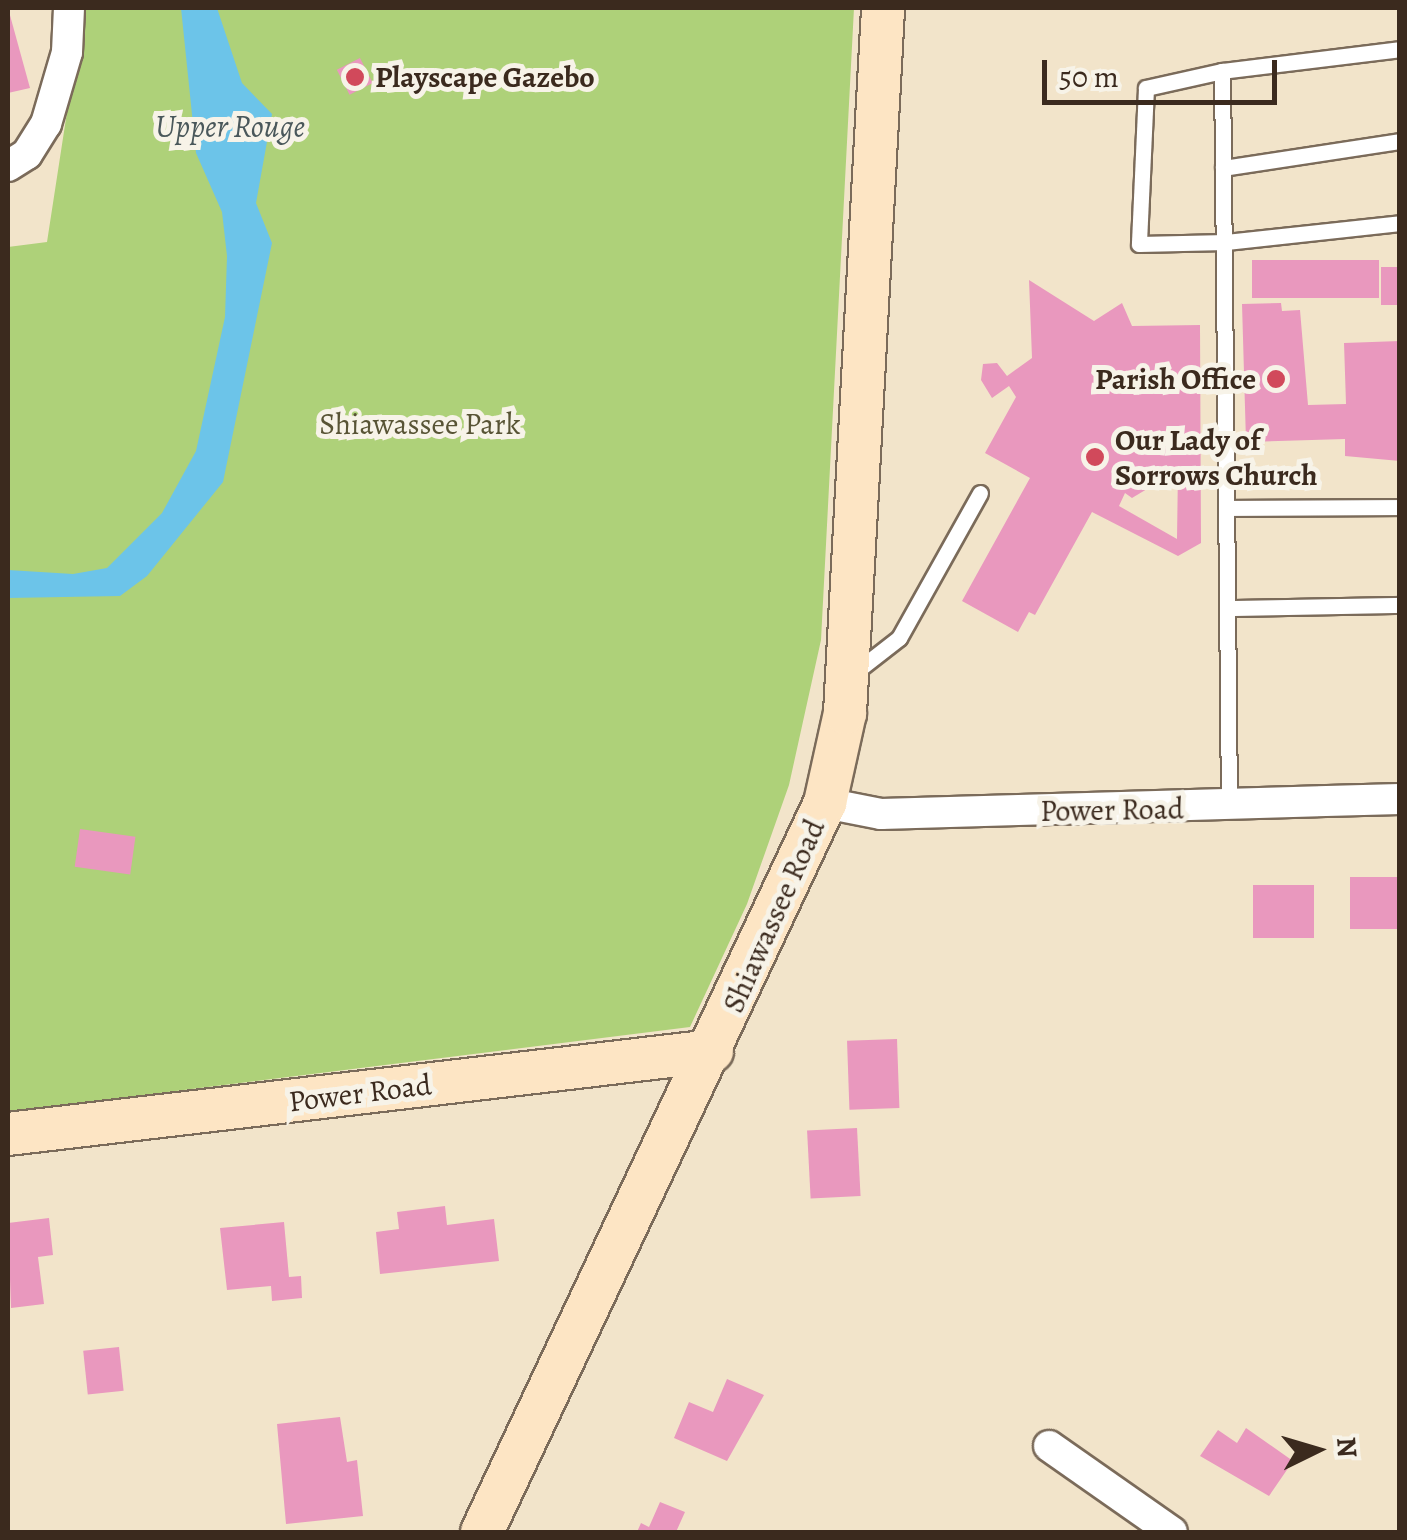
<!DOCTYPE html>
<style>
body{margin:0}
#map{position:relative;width:1407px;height:1540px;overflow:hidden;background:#f2e4ca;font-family:Alegreya,serif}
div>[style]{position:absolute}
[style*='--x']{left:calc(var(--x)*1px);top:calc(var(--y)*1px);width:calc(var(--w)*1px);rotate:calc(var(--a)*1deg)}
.green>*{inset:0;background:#aed179}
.water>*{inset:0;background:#6cc4e9}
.building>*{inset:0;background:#e998be;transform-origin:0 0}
.roads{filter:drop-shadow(2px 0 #7b6b5a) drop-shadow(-2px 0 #7b6b5a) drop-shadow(0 2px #7b6b5a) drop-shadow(0 -2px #7b6b5a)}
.lane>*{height:15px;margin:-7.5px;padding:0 7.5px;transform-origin:7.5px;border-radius:7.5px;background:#fff}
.street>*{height:30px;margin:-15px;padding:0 15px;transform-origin:15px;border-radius:15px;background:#fff}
.secondary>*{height:42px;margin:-21px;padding:0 21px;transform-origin:21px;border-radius:21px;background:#fde5c4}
.dots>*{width:28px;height:28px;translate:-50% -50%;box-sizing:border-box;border:5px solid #f7f3e8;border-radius:50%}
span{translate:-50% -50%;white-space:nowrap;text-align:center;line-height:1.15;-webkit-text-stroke:10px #f7f3e8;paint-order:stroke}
.poi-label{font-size:30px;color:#3b2a1e;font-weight:700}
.left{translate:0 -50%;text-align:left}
.right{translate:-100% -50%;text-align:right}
.park-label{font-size:30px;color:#585435}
.street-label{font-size:30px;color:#3b2a1e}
.water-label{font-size:32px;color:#4a585b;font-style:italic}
.frame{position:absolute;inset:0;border:10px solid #3b2a1e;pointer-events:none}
.north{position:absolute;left:1267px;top:1400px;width:100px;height:100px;-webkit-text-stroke:8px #f7f3e8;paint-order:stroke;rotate:85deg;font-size:28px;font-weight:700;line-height:40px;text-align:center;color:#3b2a1e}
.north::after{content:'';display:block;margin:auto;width:35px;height:45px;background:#3b2a1e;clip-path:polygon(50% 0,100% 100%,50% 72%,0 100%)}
.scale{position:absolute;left:1042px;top:60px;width:235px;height:45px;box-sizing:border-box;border:5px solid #3b2a1e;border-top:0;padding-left:12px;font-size:30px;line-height:35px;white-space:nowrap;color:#3b2a1e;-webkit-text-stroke:8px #f7f3e8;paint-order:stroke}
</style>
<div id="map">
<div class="green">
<i style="clip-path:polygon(83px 8px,854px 8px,821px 640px,789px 785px,747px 904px,690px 1027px,8px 1112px,8px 247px,47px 242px)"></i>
</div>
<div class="water">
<i style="clip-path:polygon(181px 8px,217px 8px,242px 83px,272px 114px,256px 203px,272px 243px,223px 482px,147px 576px,120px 596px,8px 598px,8px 570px,73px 574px,107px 568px,162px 513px,196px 451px,225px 317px,227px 256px,222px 212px,196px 153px)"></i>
</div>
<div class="building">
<i style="clip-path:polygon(8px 8px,30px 88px,8px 93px)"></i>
<i style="left:360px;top:58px;width:28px;height:26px;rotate:63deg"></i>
<i style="left:1379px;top:260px;width:38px;height:127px;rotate:90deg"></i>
<i style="left:1400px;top:267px;width:38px;height:19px;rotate:90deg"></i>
<i style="clip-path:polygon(evenodd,1029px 280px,1094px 321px,1122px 303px,1132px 326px,1200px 325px,1201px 543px,1178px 556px,1092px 512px,1035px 615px,1029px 612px,1018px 632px,962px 601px,1030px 478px,985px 453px,1016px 397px,1009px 386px,992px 398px,981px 380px,983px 364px,997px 363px,1007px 376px,1032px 358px,1029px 280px,1178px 469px,1177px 539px,1119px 506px,1125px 493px,1132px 498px,1167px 477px,1166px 470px,1178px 469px)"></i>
<i style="clip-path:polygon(1281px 303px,1282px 311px,1300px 310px,1308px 405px,1346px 404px,1344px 343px,1400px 341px,1400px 461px,1345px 456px,1345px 439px,1246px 442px,1242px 304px)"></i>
<i style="left:80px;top:829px;width:56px;height:38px;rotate:8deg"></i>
<i style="left:1400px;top:877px;width:52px;height:50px;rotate:90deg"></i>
<i style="left:1314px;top:885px;width:53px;height:61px;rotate:90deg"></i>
<i style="left:897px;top:1039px;width:69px;height:50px;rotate:88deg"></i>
<i style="left:857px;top:1128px;width:68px;height:50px;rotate:87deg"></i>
<i style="clip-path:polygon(445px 1206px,447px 1225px,494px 1219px,499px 1261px,380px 1274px,376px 1232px,399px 1229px,397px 1212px)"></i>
<i style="clip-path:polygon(49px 1218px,53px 1255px,38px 1257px,44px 1304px,11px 1308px,8px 1223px)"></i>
<i style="clip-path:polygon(284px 1222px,289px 1277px,301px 1276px,302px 1298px,272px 1301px,271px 1286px,227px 1290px,220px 1228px)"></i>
<i style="left:119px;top:1347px;width:44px;height:36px;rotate:84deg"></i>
<i style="clip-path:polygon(727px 1379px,764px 1395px,727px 1461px,674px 1438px,689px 1402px,713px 1412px)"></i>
<i style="clip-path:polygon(340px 1417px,347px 1462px,357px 1460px,363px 1516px,286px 1524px,277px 1424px)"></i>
<i style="clip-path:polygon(1246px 1428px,1293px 1461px,1269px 1496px,1200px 1456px,1218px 1430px,1237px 1443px)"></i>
<i style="clip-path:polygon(660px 1502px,685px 1512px,676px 1532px,637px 1532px,641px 1523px,649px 1527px)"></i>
</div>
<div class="roads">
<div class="lane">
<i style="--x:1222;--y:71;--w:78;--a:167.4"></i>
<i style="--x:1146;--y:88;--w:156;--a:92.6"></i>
<i style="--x:1139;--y:244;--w:87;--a:-1.3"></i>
<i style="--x:1226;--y:242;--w:175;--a:-6.2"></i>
<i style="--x:1223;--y:168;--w:179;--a:-8.7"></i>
<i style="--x:1227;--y:508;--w:173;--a:-0.3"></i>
<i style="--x:1228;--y:608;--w:172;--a:-1"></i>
<i style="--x:854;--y:673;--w:57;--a:-37.9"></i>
<i style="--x:899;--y:638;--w:166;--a:-60.8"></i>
<i style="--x:1229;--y:807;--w:736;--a:-90.54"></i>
<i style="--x:1222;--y:71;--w:179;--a:-7"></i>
</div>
<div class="street">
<i style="--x:8;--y:166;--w:22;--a:-32"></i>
<i style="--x:27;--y:154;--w:36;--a:-58"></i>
<i style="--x:46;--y:124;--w:75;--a:-73.7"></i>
<i style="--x:67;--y:52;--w:44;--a:-87.4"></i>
<i style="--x:825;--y:803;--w:57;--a:11.1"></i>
<i style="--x:881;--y:814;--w:519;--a:-1.66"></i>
<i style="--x:1049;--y:1446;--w:150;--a:35"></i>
</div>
<div class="secondary">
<i style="--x:8;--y:1134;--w:709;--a:-6.72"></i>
<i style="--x:482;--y:1532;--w:806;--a:-64.8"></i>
<i style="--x:825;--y:803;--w:92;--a:-77.5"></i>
<i style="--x:845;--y:713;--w:706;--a:-86.91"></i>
</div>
</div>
<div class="dots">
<i style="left:355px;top:77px;background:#d1495b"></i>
<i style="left:1276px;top:379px;background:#d1495b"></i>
<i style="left:1095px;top:457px;background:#d1495b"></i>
</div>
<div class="poi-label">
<span class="left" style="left:375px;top:77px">Playscape Gazebo</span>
<span class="right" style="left:1256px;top:379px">Parish Office</span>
<span class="left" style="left:1115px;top:457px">Our Lady of<br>Sorrows Church</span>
</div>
<div class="park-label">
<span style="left:420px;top:424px">Shiawassee Park</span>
</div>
<div class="street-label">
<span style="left:1112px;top:810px;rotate:-1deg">Power Road</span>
<span style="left:774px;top:916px;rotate:-66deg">Shiawassee Road</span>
<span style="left:360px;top:1093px;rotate:-7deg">Power Road</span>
</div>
<div class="water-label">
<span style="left:230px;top:126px">Upper Rouge</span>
</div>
<div class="frame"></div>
<div class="north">N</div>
<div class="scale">50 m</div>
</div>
